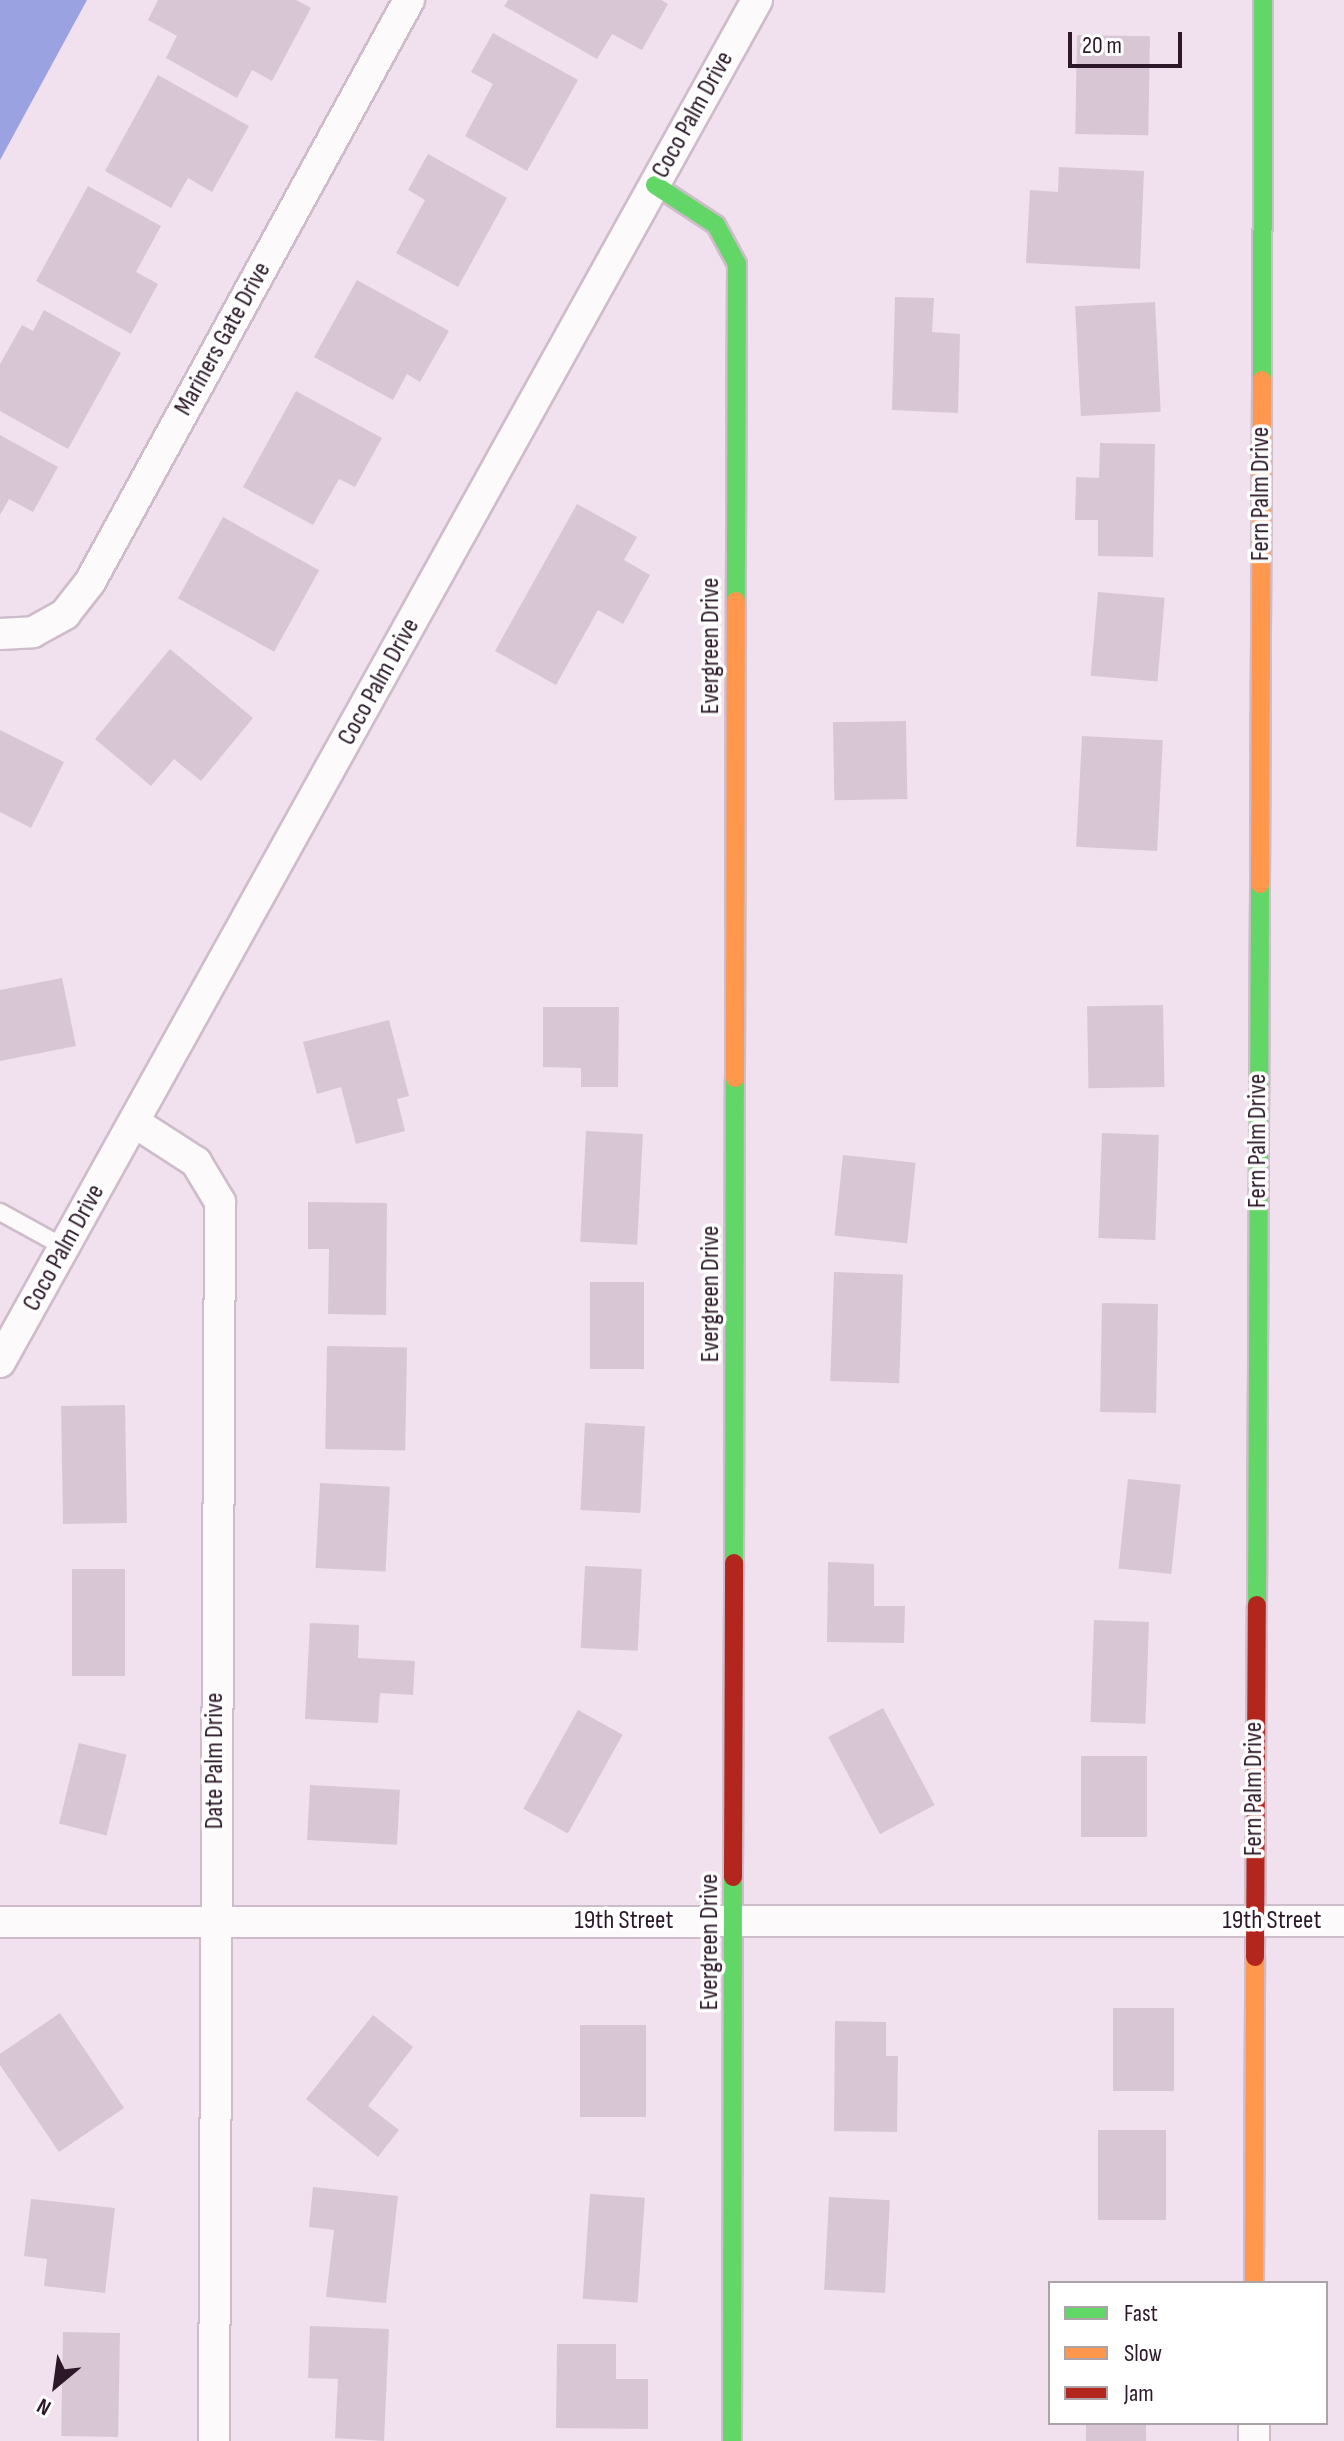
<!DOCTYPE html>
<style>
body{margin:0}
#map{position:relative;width:1344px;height:2441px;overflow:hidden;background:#f1e0ee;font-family:"Sofia Sans Condensed",sans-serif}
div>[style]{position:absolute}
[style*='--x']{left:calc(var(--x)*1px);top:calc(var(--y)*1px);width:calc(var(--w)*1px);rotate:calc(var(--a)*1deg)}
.water>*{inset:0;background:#9ba2e1}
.building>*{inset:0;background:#d8c6d4;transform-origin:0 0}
.roads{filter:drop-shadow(2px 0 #cebcca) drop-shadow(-2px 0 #cebcca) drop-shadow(0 2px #cebcca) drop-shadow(0 -2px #cebcca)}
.lane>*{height:16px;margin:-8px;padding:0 8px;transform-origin:8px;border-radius:8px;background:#fdfafc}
.street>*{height:30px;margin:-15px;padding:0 15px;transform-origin:15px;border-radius:15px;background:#fdfafc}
.fast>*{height:18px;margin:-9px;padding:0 9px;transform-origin:9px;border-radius:9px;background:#63d668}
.slow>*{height:18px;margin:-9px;padding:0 9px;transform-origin:9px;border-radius:9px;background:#ff974d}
.jam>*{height:18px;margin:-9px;padding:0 9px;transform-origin:9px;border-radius:9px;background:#b3261e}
span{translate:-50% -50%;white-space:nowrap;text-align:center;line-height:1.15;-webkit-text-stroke:7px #fff;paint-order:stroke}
.street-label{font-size:26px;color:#2c1828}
.legend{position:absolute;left:1048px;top:2281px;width:280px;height:144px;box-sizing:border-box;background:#fff;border:2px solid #aba3a9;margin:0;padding:10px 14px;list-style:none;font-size:24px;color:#2c1828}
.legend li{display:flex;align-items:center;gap:16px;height:40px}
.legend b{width:40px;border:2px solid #aba3a9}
.north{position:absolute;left:16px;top:2345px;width:80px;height:80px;-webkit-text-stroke:6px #fff;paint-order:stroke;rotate:209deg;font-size:22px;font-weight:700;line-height:32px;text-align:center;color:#2c1828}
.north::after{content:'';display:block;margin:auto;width:28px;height:36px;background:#2c1828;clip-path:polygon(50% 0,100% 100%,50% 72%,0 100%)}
.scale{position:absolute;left:1068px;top:32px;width:114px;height:36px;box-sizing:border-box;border:4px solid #2c1828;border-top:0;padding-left:10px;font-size:24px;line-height:28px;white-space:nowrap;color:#2c1828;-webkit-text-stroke:6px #fff;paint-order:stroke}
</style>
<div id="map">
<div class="water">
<i style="clip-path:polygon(0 0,87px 0,0 160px)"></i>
</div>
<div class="building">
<i style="clip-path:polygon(158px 0,296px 0,311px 8px,272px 81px,252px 70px,237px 98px,166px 58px,177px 36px,148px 20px)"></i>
<i style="clip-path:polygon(508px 0,661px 0,668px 4px,642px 50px,612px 34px,597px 59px,504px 6px)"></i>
<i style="clip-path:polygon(493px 33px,578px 80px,527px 171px,465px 136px,493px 84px,471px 72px)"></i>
<i style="left:1077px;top:35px;width:73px;height:99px;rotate:1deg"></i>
<i style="clip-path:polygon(158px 75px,249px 126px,212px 192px,188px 178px,171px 208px,105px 171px)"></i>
<i style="clip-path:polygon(428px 154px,507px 198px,458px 287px,396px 253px,425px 200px,408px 190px)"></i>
<i style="clip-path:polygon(1059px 167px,1144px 171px,1140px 269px,1026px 263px,1030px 190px,1058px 192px)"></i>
<i style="clip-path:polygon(88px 186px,161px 226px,136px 272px,158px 284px,131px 334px,36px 281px)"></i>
<i style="clip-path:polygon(357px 280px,449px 331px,420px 382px,407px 374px,393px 400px,314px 357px)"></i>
<i style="clip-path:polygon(895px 297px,934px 298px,932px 332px,960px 334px,958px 413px,892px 410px)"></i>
<i style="left:1155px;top:302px;width:110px;height:80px;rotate:87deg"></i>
<i style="clip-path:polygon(44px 310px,121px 353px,68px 449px,0 411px,0 364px,22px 325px,33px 331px)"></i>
<i style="clip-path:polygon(296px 391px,382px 438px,355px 487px,339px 479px,313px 525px,243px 487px)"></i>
<i style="clip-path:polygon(0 435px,58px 467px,33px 512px,9px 499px,0 515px)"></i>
<i style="clip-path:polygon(1100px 443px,1155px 444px,1153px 557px,1098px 556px,1098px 520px,1075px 520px,1076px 477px,1099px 478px)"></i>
<i style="clip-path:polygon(577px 504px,637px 537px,624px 560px,650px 575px,623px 624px,598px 610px,556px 685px,495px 651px)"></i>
<i style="left:223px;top:517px;width:110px;height:93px;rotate:29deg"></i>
<i style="left:1098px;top:592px;width:67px;height:84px;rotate:5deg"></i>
<i style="clip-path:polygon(170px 649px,253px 718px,201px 781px,174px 759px,151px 786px,95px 739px)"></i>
<i style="left:906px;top:721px;width:78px;height:73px;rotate:89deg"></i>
<i style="clip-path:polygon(0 730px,64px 762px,31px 828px,0 812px)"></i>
<i style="left:1082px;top:736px;width:81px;height:111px;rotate:3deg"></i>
<i style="clip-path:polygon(62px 978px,76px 1046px,0 1061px,0 990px)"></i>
<i style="left:1163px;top:1005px;width:82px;height:76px;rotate:89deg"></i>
<i style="clip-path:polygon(543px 1007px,619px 1007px,618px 1087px,581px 1087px,581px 1068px,543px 1067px)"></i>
<i style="clip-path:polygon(389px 1020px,409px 1096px,397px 1099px,405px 1131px,356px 1144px,341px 1087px,317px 1094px,303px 1042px)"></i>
<i style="left:586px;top:1131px;width:57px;height:111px;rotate:3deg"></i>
<i style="left:1102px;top:1133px;width:57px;height:105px;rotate:2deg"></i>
<i style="left:843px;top:1155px;width:73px;height:81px;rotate:6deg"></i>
<i style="clip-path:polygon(308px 1202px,387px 1203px,386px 1315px,328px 1314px,329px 1249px,308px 1249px)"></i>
<i style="left:834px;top:1272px;width:69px;height:109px;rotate:2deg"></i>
<i style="left:644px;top:1282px;width:87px;height:54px;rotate:90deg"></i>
<i style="left:1102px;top:1303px;width:56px;height:109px;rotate:1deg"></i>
<i style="left:327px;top:1346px;width:80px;height:103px;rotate:1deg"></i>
<i style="left:125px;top:1405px;width:118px;height:64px;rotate:89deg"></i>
<i style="left:585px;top:1423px;width:60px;height:87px;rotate:3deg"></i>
<i style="left:1128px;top:1479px;width:53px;height:90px;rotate:6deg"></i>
<i style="left:320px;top:1483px;width:70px;height:85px;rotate:3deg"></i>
<i style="clip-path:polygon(828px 1562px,874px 1564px,874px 1606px,905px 1606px,904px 1643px,827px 1642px)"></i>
<i style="left:585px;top:1566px;width:57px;height:82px;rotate:3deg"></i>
<i style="left:72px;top:1569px;width:53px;height:107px"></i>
<i style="left:1094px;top:1620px;width:55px;height:102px;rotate:2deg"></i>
<i style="clip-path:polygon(310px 1623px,359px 1625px,358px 1658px,415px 1661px,413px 1695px,380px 1693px,378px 1723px,305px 1719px)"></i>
<i style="left:883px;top:1708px;width:110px;height:62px;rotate:62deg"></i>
<i style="left:578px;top:1710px;width:51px;height:113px;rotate:29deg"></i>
<i style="left:79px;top:1743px;width:49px;height:83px;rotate:14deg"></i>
<i style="left:1147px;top:1756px;width:81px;height:66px;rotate:90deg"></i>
<i style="left:310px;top:1785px;width:90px;height:55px;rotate:3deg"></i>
<i style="left:1113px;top:2008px;width:61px;height:83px"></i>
<i style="clip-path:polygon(60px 2013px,124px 2108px,59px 2152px,0 2065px,0 2054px)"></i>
<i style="clip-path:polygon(373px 2015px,413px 2047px,368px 2106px,399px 2130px,378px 2157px,306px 2099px)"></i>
<i style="clip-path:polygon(835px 2021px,886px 2022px,886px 2056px,898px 2056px,897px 2132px,834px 2131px)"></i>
<i style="left:580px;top:2025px;width:66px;height:92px"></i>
<i style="left:1098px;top:2130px;width:68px;height:90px"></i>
<i style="clip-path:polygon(313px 2187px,398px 2196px,386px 2303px,326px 2297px,334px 2230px,309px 2227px)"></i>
<i style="left:590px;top:2194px;width:55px;height:105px;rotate:4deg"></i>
<i style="left:829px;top:2197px;width:61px;height:93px;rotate:3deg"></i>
<i style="clip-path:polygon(31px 2199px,115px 2208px,105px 2293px,44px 2286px,47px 2259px,24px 2256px)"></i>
<i style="clip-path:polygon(310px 2326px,389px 2329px,384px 2441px,335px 2438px,338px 2379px,308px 2378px)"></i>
<i style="left:63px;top:2332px;width:57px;height:104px;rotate:1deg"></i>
<i style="clip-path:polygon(557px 2344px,616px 2344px,616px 2379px,648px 2379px,648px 2429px,556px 2428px)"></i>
<i style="left:1086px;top:2423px;width:60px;height:18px"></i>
</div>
<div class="roads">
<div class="lane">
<i style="--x:0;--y:1212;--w:73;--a:28.7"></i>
</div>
<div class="street">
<i style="--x:0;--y:634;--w:33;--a:-3"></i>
<i style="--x:33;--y:632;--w:37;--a:-29"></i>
<i style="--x:65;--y:614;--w:41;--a:-52"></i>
<i style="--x:90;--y:582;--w:664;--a:-61.27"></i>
<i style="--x:134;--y:1122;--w:74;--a:32.8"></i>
<i style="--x:196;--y:1162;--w:47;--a:59"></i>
<i style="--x:220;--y:1202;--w:1239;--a:90.28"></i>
<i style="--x:0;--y:1362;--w:1558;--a:-60.93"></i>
<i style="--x:0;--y:1922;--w:1344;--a:-0.04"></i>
<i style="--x:1254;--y:2423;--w:18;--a:90"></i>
</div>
<div class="fast">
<i style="--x:655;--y:185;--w:73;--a:33.3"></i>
<i style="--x:716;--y:225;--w:44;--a:61.7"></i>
<i style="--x:737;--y:264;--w:337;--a:90.2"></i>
<i style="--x:1262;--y:380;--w:380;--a:-89.8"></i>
<i style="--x:734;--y:1563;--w:485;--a:-89.9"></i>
<i style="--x:1257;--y:1605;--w:721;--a:-89.76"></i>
<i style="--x:732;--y:2441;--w:564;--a:-89.9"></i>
</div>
<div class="slow">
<i style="--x:1260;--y:884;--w:504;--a:-89.77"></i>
<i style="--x:735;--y:1078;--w:477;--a:-89.9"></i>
<i style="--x:1254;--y:2283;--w:326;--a:-89.8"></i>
</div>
<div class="jam">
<i style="--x:733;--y:1877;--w:314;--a:-89.8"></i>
<i style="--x:1255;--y:1957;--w:352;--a:-89.7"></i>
</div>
</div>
<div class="street-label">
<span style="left:693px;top:115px;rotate:-61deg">Coco Palm Drive</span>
<span style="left:223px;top:339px;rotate:-61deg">Mariners Gate Drive</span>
<span style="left:1261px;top:494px;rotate:-90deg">Fern Palm Drive</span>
<span style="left:711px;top:646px;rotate:-90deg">Evergreen Drive</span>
<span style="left:379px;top:682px;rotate:-61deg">Coco Palm Drive</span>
<span style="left:1258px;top:1141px;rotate:-90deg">Fern Palm Drive</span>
<span style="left:64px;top:1248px;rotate:-61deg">Coco Palm Drive</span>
<span style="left:711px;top:1294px;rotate:-90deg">Evergreen Drive</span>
<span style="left:215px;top:1761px;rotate:-90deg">Date Palm Drive</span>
<span style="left:1254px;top:1789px;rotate:-90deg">Fern Palm Drive</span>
<span style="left:624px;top:1921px">19th Street</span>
<span style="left:1272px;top:1921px">19th Street</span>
<span style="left:710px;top:1942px;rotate:-90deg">Evergreen Drive</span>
</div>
<ul class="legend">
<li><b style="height:10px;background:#63d668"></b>Fast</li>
<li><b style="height:10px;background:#ff974d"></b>Slow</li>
<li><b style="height:10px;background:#b3261e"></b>Jam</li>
</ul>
<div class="north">N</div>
<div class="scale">20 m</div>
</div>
